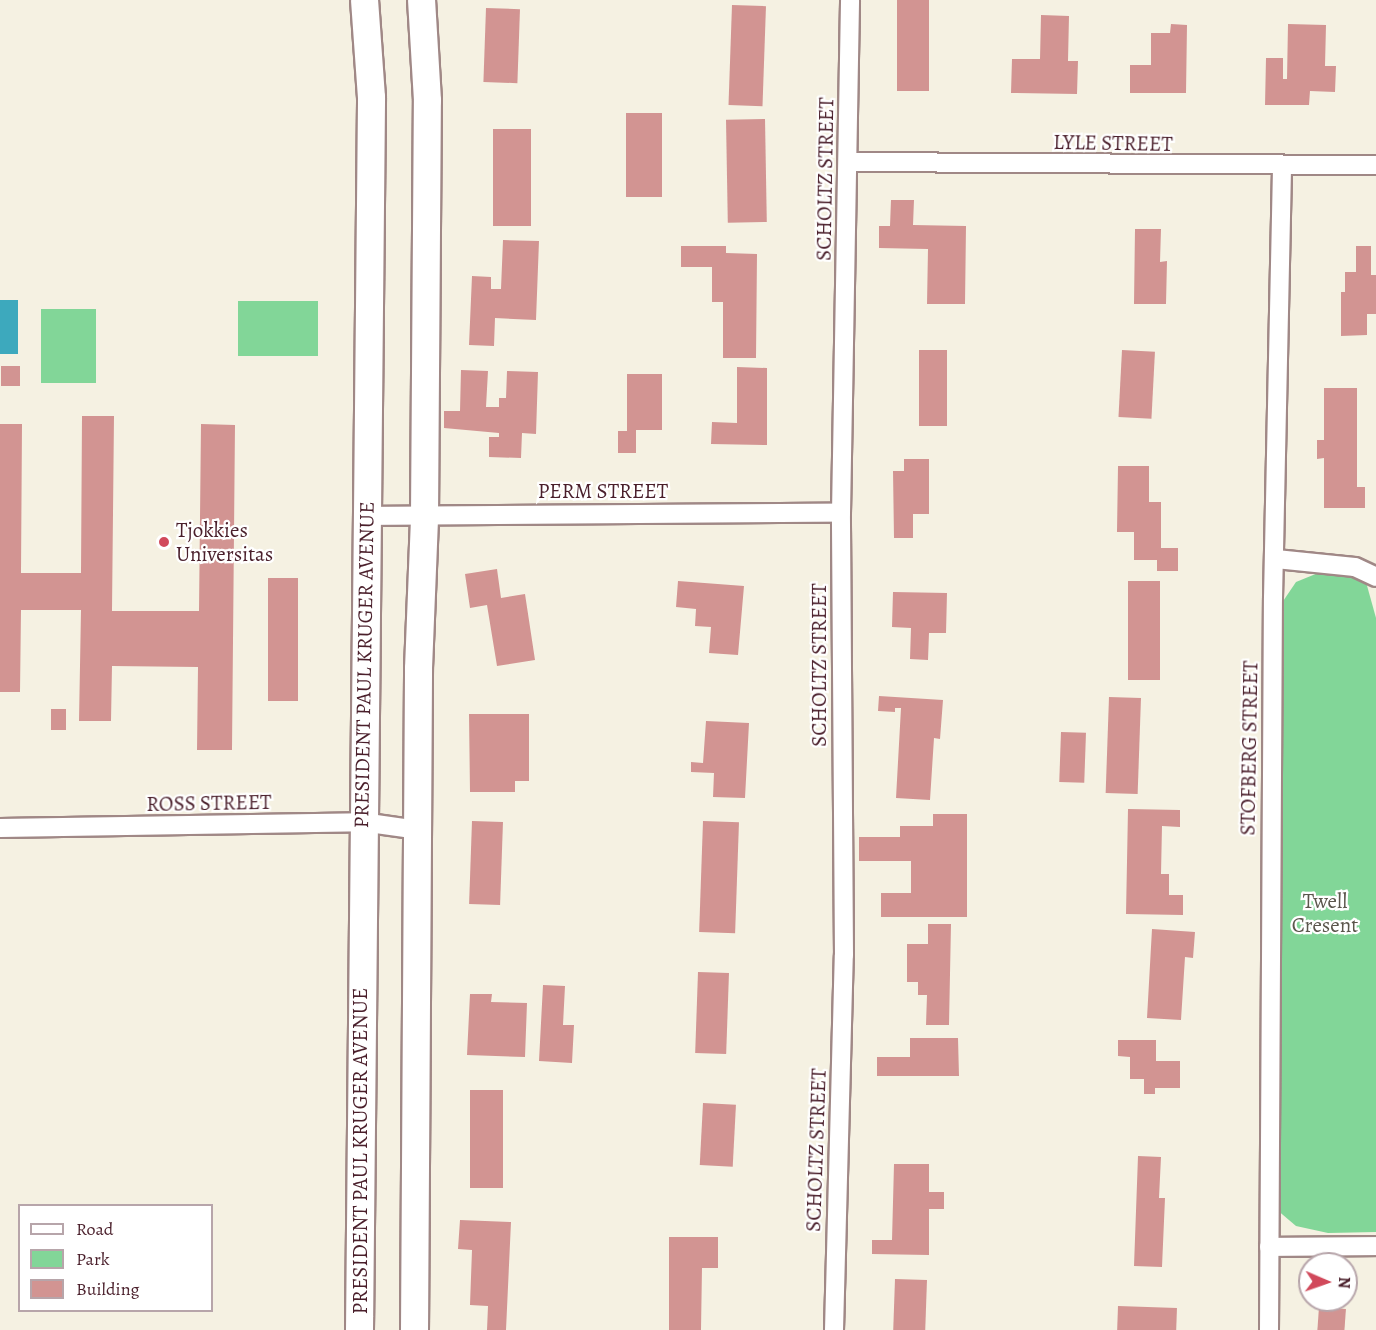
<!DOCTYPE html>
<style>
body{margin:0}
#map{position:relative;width:1376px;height:1330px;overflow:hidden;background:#f5f1e2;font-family:Alegreya,serif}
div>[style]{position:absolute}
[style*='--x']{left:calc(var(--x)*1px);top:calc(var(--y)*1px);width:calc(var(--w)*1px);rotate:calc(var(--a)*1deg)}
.green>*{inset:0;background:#82d698;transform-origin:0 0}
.water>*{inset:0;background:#3da9bd;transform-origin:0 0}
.building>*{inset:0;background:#d29492;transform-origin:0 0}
.roads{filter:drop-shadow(2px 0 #a08886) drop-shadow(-2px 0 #a08886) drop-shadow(0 2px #a08886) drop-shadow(0 -2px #a08886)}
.street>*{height:18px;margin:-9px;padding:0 9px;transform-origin:9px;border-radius:9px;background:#fff}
.secondary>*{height:27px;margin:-13.5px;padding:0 13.5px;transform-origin:13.5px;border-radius:13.5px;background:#fff}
.dots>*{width:16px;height:16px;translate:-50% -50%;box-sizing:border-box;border:3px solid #fff;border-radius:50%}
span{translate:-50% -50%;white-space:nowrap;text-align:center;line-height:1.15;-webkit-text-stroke:4.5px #fff;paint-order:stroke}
.street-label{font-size:21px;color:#4a1f2b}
.poi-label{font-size:21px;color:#4a1f2b}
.left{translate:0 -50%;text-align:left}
.park-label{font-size:21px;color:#5b564c}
.legend{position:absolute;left:18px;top:1204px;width:195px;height:108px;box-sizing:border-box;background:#fff;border:2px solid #b7a5aa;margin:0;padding:8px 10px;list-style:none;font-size:18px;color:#4a1f2b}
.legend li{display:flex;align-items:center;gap:12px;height:30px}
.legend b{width:30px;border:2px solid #b7a5aa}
.north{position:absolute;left:1298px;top:1252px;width:60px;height:60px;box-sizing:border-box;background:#fff;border:2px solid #b7a5aa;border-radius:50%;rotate:92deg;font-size:16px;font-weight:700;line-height:24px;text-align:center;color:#4a1f2b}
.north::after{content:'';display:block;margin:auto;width:21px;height:27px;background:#d1495b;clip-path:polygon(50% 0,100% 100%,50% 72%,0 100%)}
</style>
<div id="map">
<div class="green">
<i style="left:318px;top:301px;width:55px;height:80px;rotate:90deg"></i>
<i style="left:41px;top:309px;width:55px;height:74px"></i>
<i style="clip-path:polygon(1323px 571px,1354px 573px,1366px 582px,1376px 618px,1376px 1232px,1328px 1233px,1296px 1226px,1276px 1209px,1273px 616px,1296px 582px)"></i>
</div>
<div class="water">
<i style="left:0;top:300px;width:18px;height:54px"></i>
</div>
<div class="building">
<i style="left:897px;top:0;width:32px;height:91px"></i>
<i style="left:732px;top:5px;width:34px;height:100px;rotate:2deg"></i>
<i style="left:486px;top:8px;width:34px;height:74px;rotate:2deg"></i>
<i style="clip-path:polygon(1041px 15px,1069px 16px,1068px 61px,1078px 61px,1077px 94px,1011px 93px,1012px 59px,1040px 59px)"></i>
<i style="clip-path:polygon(1171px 24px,1187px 25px,1186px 93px,1130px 93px,1130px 65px,1151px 65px,1151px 33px,1170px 33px)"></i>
<i style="clip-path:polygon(1288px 24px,1326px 25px,1325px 66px,1336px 66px,1335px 92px,1310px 91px,1309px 105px,1265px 105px,1266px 58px,1283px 58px,1283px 79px,1287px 79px)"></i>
<i style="left:626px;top:113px;width:36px;height:84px"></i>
<i style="left:765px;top:119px;width:103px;height:39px;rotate:89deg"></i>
<i style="left:493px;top:129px;width:38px;height:97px"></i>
<i style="clip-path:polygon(891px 200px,914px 200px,913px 225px,966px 226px,965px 304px,927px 304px,928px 249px,879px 248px,879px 226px,890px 226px)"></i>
<i style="clip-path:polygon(1135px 229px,1161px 229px,1160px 262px,1167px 261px,1166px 304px,1134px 304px)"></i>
<i style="clip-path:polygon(503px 240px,539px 241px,536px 320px,495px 318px,494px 346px,469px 345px,472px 276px,491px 277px,491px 289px,501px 289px)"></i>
<i style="clip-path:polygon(681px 246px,726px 246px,726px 253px,757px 254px,756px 358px,723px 358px,723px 302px,712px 302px,712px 267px,681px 267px)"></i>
<i style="clip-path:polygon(1356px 246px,1371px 246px,1371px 275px,1376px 275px,1376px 314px,1367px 314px,1367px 335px,1341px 336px,1341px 292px,1345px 292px,1345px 272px,1356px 272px)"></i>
<i style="left:919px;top:350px;width:28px;height:76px"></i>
<i style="left:1122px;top:350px;width:33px;height:67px;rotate:3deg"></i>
<i style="left:1px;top:366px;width:19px;height:20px"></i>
<i style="clip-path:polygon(737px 367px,767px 368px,767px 445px,711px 444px,712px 422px,737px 423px)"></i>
<i style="clip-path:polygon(461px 370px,488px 371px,486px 407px,499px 407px,499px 398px,506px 398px,507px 371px,538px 372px,536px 434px,522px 433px,521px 458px,489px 457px,489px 437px,499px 437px,499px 433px,444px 428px,444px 411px,460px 411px)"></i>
<i style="clip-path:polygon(627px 374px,662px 374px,662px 430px,636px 430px,636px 453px,618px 453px,618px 431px,627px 431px)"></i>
<i style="clip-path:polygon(1324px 388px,1357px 388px,1357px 487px,1365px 487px,1365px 508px,1324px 508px,1324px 458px,1317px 459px,1317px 440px,1324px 440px)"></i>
<i style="clip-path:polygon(82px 416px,114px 416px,112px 611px,199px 611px,201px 424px,235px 425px,232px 750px,197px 750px,198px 667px,112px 666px,111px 721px,79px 721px,81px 610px,21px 610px,20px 692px,0 692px,0 424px,22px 424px,21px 573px,81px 573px)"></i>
<i style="clip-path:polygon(904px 459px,929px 459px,929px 514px,913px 514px,913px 538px,894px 538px,893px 471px,904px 471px)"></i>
<i style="clip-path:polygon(1118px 466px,1149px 466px,1149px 502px,1161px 502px,1161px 548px,1178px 548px,1178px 571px,1157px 571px,1157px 560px,1134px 560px,1134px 532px,1117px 532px)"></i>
<i style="clip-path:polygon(497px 569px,501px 598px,525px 594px,535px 660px,497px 666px,487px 605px,470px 608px,465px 574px)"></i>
<i style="left:268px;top:578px;width:30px;height:123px"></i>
<i style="clip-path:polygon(678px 581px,744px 586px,738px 655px,709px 653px,711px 627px,695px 626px,696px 609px,676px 607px)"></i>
<i style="left:1128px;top:581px;width:32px;height:99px"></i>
<i style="clip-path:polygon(893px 592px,947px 593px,946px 633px,929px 633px,928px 660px,910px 659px,911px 628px,892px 627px)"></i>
<i style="clip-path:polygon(879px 696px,943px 700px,940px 739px,934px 738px,930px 800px,896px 798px,901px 708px,895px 708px,895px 712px,878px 711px)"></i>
<i style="left:1109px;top:697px;width:32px;height:96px;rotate:2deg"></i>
<i style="left:51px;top:709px;width:15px;height:21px"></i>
<i style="clip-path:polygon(469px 714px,529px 714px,529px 781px,515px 781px,515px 792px,470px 792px)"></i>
<i style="clip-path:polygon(706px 721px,749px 723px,745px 798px,713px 797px,714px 773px,691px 772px,691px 762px,703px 763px)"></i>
<i style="left:1061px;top:732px;width:25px;height:50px;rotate:2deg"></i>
<i style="clip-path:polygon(1128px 809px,1180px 810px,1180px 827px,1162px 826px,1161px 874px,1169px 874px,1169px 895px,1183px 895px,1183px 915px,1126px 914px)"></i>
<i style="clip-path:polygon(933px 814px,967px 814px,967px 917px,881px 917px,881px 893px,911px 893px,911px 861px,859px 861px,859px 837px,900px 837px,900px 826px,933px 826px)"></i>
<i style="left:472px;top:821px;width:31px;height:83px;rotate:2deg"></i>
<i style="left:703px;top:821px;width:36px;height:111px;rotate:2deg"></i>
<i style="clip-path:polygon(928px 924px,951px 924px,949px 1025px,926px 1025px,927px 995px,918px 995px,918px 982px,907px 982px,907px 944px,928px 944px)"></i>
<i style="clip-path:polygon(1152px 929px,1195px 932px,1193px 958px,1185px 957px,1181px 1020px,1147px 1018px)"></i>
<i style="left:698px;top:972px;width:31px;height:81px;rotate:2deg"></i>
<i style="clip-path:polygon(543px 985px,565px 986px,563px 1025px,574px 1025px,572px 1063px,539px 1061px)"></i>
<i style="clip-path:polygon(470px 994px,492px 994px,491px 1002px,527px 1003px,525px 1057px,467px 1055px)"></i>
<i style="clip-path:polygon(910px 1038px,958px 1038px,959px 1076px,877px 1076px,877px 1057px,910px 1057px)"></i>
<i style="clip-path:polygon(1118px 1040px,1156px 1040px,1156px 1061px,1180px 1061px,1180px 1088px,1155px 1088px,1155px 1094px,1144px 1094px,1144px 1079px,1130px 1079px,1130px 1057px,1118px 1056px)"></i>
<i style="left:470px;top:1090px;width:33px;height:98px"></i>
<i style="left:703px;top:1103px;width:33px;height:62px;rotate:3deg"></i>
<i style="clip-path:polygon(1138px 1156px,1161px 1157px,1159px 1198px,1165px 1198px,1162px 1267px,1134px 1266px)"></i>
<i style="clip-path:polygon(894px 1164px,929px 1164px,929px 1192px,944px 1192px,944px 1209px,929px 1209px,929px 1255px,872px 1254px,872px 1240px,892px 1240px)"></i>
<i style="clip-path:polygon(460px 1220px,511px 1222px,506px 1330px,487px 1330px,488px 1306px,470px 1305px,472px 1250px,458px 1249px)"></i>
<i style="clip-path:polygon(669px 1237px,718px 1237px,718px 1268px,702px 1268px,701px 1330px,669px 1330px)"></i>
<i style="left:895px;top:1279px;width:32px;height:51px;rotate:2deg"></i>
<i style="left:1118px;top:1306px;width:59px;height:24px;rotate:2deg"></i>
<i style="left:1319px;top:1307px;width:27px;height:23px;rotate:4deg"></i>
</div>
<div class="roads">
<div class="street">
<i style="--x:849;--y:162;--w:527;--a:0.33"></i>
<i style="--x:366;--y:516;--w:475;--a:-0.4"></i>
<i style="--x:1276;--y:559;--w:79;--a:5.8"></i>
<i style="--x:1355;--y:567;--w:23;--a:25"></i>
<i style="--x:0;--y:828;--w:362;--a:-0.9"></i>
<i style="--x:362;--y:822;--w:58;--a:8"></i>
<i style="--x:1269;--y:1247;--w:107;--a:-0.5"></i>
<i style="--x:834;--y:1330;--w:375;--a:-88.5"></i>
<i style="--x:844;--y:955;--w:442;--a:-90.4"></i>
<i style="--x:841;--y:513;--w:513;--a:-88.99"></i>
<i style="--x:1269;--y:1330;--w:732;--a:-89.69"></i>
<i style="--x:1273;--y:598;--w:431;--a:-88.8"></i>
</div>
<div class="secondary">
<i style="--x:359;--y:1330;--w:1233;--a:-89.44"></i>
<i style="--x:371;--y:97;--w:97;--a:-94.1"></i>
<i style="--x:414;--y:1330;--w:662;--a:-89.65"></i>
<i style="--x:418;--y:668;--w:152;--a:-87.7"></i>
<i style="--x:424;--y:516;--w:416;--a:-89.6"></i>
<i style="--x:427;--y:100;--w:100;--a:-93.4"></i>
</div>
</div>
<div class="dots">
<i style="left:164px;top:542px;background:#d1495b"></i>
</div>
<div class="street-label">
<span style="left:1113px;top:143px;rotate:1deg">LYLE STREET</span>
<span style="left:825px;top:179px;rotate:-89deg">SCHOLTZ STREET</span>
<span style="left:603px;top:491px">PERM STREET</span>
<span style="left:364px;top:665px;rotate:-89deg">PRESIDENT PAUL KRUGER AVENUE</span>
<span style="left:819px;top:665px;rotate:-90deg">SCHOLTZ STREET</span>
<span style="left:1249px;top:748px;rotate:-89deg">STOFBERG STREET</span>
<span style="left:209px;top:803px;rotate:-1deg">ROSS STREET</span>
<span style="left:816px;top:1150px;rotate:-88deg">SCHOLTZ STREET</span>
<span style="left:360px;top:1151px;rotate:-90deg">PRESIDENT PAUL KRUGER AVENUE</span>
</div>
<div class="poi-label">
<span class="left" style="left:176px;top:542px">Tjokkies<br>Universitas</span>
</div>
<div class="park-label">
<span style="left:1325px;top:913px">Twell<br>Cresent</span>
</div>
<ul class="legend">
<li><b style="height:8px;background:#fff"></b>Road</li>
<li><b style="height:16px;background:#82d698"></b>Park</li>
<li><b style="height:16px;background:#d29492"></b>Building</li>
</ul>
<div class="north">N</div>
</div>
